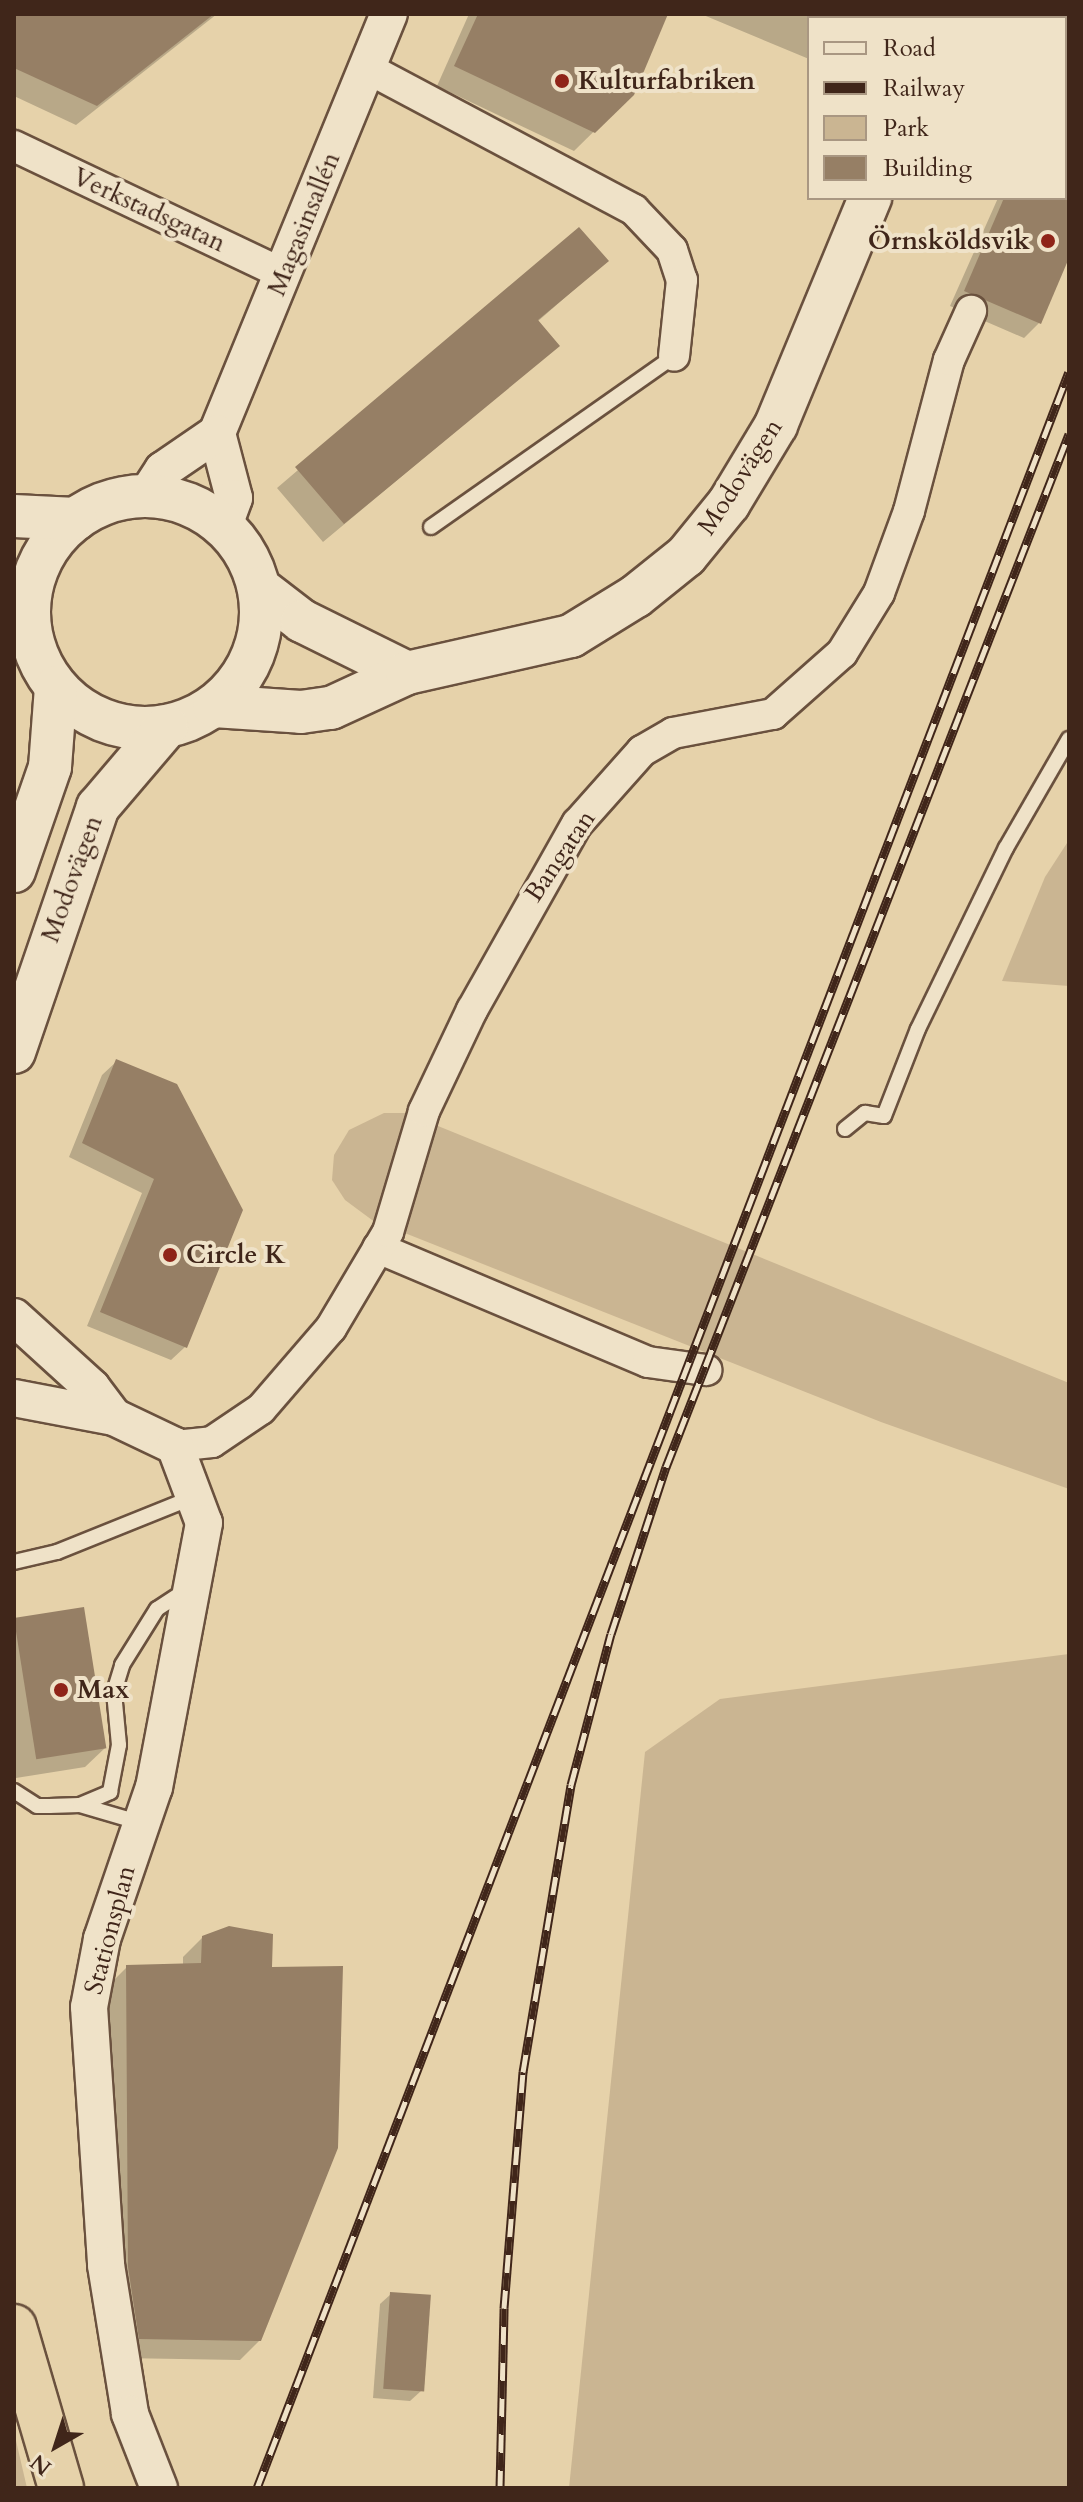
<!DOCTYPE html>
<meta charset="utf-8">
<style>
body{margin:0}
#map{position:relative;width:1083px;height:2502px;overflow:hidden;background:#e6d2aa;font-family:Cardo,serif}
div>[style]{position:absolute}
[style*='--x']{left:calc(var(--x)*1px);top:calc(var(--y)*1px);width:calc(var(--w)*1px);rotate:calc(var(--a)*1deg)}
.green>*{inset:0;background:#cab592}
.shadow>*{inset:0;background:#0003}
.building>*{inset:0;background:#967f65;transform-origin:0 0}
.roads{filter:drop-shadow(2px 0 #6a513e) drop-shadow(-2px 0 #6a513e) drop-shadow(0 2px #6a513e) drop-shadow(0 -2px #6a513e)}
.service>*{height:14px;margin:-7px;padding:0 7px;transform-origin:7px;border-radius:7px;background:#efe2c8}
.minor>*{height:30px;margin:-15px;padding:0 15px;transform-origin:15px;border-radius:15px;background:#efe2c8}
.tertiary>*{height:36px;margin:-18px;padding:0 18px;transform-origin:18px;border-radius:18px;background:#efe2c8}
.secondary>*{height:42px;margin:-21px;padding:0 21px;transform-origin:21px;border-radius:21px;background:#efe2c8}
.secondary>.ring{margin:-21px;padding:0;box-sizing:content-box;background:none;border:42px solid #efe2c8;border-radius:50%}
.trunk>*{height:44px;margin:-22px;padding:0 22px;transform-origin:22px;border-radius:22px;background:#e6d2aa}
.rail>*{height:9px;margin-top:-4.5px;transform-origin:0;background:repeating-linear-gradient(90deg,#efe2c8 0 18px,#40261a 0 36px);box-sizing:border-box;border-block:2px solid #40261a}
.dots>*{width:22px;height:22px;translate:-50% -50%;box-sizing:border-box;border:4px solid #efe2c8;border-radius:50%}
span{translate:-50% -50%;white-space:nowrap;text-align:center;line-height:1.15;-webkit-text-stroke:8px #efe2c8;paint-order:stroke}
.poi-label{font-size:26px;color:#40261a;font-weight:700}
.left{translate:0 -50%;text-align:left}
.right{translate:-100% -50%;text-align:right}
.street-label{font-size:26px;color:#40261a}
.frame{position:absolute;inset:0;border:16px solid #40261a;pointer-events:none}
.legend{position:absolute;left:807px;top:16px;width:260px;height:184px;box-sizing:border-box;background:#efe2c8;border:2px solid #a99782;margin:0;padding:10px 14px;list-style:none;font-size:24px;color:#40261a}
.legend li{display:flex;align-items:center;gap:16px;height:40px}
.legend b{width:40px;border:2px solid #a99782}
.north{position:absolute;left:16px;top:2406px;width:80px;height:80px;-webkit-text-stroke:6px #efe2c8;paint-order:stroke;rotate:219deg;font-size:22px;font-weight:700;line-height:32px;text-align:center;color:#40261a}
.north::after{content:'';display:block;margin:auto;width:28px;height:36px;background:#40261a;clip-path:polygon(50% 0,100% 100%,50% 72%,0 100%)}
</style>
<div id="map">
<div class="green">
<i style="clip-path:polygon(1069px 840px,1069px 986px,1002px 981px,1045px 877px)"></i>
<i style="clip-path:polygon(384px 1113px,406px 1113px,1069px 1383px,1069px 1489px,881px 1422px,372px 1220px,345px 1200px,332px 1180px,334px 1155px,349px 1130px)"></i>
<i style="clip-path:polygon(1069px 1654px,1069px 2488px,569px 2488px,645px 1752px,720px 1699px)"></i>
<i style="clip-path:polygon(14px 2432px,27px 2488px,14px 2488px)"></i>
</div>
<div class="shadow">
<i style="clip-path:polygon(14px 14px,217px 14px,76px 125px,14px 96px)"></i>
<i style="clip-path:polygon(469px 14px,665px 14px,632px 94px,574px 151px,437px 86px)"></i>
<i style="clip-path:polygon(701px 14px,842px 14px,809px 18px,809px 59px)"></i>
<i style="clip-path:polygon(1065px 156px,1069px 253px,1039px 323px,1024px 338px,950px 306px,998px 198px,1065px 198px)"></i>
<i style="clip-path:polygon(579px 230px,607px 261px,537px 322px,558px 346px,323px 542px,277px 488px)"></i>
<i style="clip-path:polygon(116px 1062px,175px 1086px,185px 1347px,171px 1360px,87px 1326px,142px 1193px,69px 1157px,102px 1075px)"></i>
<i style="clip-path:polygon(82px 1609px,105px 1748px,85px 1767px,16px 1778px,14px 1619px)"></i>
<i style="clip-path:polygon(203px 1937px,260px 2340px,240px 2360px,120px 2358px,109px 2288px,107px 1987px,127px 1967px,183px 1966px,183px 1957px)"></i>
<i style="clip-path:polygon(391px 2294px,421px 2391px,410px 2401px,373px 2398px,380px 2304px)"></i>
</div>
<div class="building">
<i style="clip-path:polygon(14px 14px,214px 14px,97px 106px,14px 68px)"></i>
<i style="clip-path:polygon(478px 14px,668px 14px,634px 95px,595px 133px,454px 66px)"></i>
<i style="clip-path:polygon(1004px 198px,1069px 198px,1069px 258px,1041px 324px,964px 291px)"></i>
<i style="clip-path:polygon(579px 227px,609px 261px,538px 320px,560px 346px,344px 524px,295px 467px)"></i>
<i style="clip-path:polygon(116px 1059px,177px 1084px,243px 1210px,187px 1348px,100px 1312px,154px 1179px,82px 1143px)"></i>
<i style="left:84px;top:1607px;width:143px;height:71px;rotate:81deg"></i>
<i style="clip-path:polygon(229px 1926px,273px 1934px,272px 1967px,343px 1966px,338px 2148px,261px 2341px,139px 2339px,128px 2267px,126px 1965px,201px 1963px,202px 1936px)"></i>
<i style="left:390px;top:2292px;width:41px;height:97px;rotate:4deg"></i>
</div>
<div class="roads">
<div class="service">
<i style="--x:431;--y:527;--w:297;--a:-35.1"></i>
<i style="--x:845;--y:1129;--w:26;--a:-39"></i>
<i style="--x:865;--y:1113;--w:19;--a:9"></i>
<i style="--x:884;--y:1116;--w:93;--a:-68.7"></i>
<i style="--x:918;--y:1029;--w:201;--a:-64.1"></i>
<i style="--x:1006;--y:848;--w:126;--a:-60"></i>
<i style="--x:14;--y:1562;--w:44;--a:-13.1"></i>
<i style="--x:57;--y:1552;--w:148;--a:-21.9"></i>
<i style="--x:14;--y:1791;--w:27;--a:33"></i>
<i style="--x:37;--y:1806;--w:12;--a:0"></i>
<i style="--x:49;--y:1806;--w:31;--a:-2"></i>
<i style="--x:80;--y:1805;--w:33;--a:-23"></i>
<i style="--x:110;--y:1792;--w:48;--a:-79.2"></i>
<i style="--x:119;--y:1745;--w:53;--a:-95.4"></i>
<i style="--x:114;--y:1692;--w:28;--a:-73"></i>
<i style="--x:122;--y:1665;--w:66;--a:-58"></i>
<i style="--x:157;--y:1609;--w:35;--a:-33"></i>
<i style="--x:80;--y:1805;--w:64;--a:16.4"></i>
</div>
<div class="minor">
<i style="--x:367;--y:68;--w:302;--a:28"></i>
<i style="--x:634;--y:210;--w:55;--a:46.5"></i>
<i style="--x:672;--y:250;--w:32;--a:72"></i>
<i style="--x:682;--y:280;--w:76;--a:96"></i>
<i style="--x:14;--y:146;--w:299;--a:25.4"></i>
<i style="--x:378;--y:1248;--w:293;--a:22.9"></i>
<i style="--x:648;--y:1362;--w:59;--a:7.9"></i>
<i style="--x:175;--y:1446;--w:37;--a:-6"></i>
<i style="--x:212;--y:1442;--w:59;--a:-34"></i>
<i style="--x:261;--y:1409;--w:107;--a:-49.2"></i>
<i style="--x:331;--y:1328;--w:112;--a:-59.3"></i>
<i style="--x:388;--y:1232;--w:126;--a:-73.4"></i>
<i style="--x:424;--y:1111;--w:112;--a:-64.6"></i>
<i style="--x:472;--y:1010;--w:214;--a:-60.6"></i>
<i style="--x:577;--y:824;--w:98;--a:-48.3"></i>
<i style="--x:642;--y:751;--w:36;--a:-30"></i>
<i style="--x:673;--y:733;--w:102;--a:-10.8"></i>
<i style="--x:773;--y:714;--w:92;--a:-41.5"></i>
<i style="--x:842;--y:653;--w:70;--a:-58.3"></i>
<i style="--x:879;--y:593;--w:87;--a:-69.9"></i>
<i style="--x:909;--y:511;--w:156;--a:-75.2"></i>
<i style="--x:949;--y:360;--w:54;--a:-65.8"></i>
</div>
<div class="tertiary">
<i style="--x:217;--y:433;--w:453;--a:-67.7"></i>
<i style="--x:217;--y:433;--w:67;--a:75.3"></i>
<i style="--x:234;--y:498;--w:30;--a:110"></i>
<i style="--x:146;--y:496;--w:31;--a:-57"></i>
<i style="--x:163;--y:470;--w:65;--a:-34.4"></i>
<i style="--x:14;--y:1317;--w:105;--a:42.3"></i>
<i style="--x:92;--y:1388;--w:36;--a:53"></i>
<i style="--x:14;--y:1398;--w:102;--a:10.8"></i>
<i style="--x:114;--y:1417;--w:68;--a:25.4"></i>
<i style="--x:175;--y:1446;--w:82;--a:69.4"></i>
<i style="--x:204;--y:1523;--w:269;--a:100.7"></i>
<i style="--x:154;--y:1787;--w:161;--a:108.9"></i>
<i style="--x:102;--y:1939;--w:69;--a:100.8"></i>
<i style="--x:89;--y:2007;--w:259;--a:86.2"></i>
<i style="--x:106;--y:2265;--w:151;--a:80.8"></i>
<i style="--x:130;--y:2414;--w:79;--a:68.6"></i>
</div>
<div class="secondary">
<i style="--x:937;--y:18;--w:4;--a:-76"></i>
<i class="ring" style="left:29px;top:496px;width:190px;height:190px"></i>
<i style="--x:14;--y:516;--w:62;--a:2.8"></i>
<i style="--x:259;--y:588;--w:54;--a:37.5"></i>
<i style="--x:302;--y:621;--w:117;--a:26.3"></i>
<i style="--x:214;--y:706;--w:87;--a:3.9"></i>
<i style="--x:301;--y:712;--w:30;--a:-8"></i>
<i style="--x:331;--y:708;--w:84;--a:-24.7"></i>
<i style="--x:407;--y:673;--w:168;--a:-12.7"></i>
<i style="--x:571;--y:636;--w:76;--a:-31.6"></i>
<i style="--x:636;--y:596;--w:64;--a:-38.7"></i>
<i style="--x:686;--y:556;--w:68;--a:-50.9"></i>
<i style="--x:729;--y:503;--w:91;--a:-58.9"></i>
<i style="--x:776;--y:425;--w:246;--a:-67.5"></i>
<i style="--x:14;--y:871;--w:110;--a:-70.9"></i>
<i style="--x:50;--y:767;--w:80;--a:-85.7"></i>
<i style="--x:14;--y:1052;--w:259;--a:-71.1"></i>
<i style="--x:98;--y:807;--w:106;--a:-49.6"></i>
</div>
<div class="trunk">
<i style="--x:14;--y:2327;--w:168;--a:73.7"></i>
</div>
</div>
<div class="rail">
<i style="--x:257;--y:2488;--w:2266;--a:-69.01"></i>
<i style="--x:500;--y:2488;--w:180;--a:-88.7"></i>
<i style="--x:504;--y:2308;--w:237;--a:-85.4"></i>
<i style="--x:523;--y:2072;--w:291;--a:-80.5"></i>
<i style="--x:571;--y:1785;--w:156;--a:-75.2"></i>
<i style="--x:611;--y:1634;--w:176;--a:-71.8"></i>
<i style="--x:666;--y:1467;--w:1109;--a:-68.69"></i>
</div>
<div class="dots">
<i style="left:562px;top:81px;background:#8f2418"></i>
<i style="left:1048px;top:241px;background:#8f2418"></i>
<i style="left:170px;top:1255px;background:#8f2418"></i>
<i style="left:61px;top:1690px;background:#8f2418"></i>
</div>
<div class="poi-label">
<span class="left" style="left:578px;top:81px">Kulturfabriken</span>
<span class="right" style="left:1030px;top:241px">Örnsköldsvik</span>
<span class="left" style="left:186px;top:1255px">Circle K</span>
<span class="left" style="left:77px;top:1690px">Max</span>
</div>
<div class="street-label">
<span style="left:149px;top:210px;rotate:25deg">Verkstadsgatan</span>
<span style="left:304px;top:224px;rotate:-68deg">Magasinsallén</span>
<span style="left:740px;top:477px;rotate:-57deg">Modovägen</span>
<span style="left:560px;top:856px;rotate:-56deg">Bangatan</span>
<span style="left:72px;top:879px;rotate:-70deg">Modovägen</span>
<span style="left:110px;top:1930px;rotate:-75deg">Stationsplan</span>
</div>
<div class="frame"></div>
<ul class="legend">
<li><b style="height:10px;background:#efe2c8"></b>Road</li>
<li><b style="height:10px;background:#40261a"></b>Railway</li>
<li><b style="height:22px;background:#cab592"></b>Park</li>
<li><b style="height:22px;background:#967f65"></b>Building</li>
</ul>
<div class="north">N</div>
</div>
